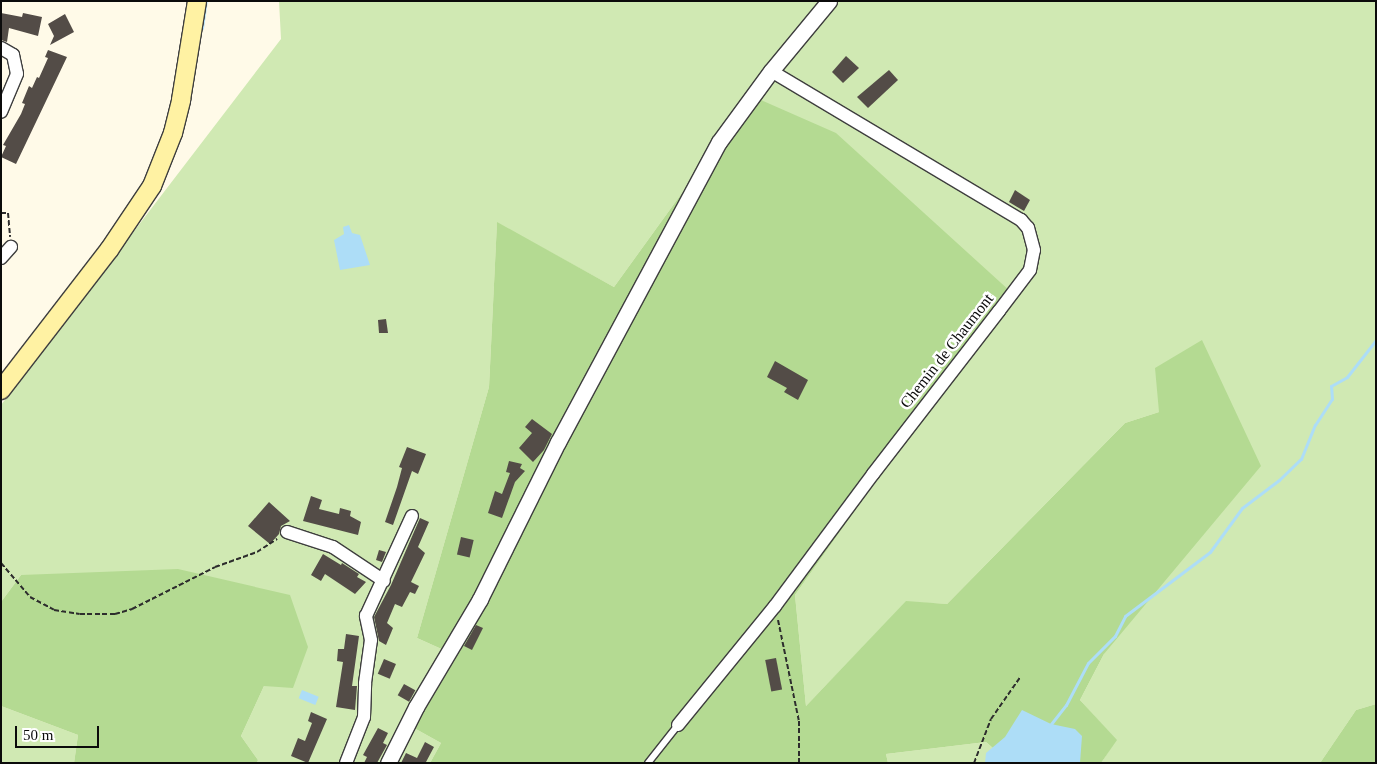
<!DOCTYPE html>
<style>
body{margin:0}
#map{position:relative;width:1377px;height:764px;overflow:hidden;background:#fffae8;font-family:Georgia,serif}
div>[style]{position:absolute}
[style*='--x']{left:calc(var(--x)*1px);top:calc(var(--y)*1px);width:calc(var(--w)*1px);rotate:calc(var(--a)*1deg)}
.green>*{inset:0;background:#d0e9b3}
.forest>*{inset:0;background:#b4da92}
.water>*{inset:0;background:#adddf7;transform-origin:0 0}
.stream>*{height:3px;margin:-1.5px;padding:0 1.5px;transform-origin:1.5px;border-radius:1.5px;background:#adddf7}
.building>*{inset:0;background:#534c47;transform-origin:0 0}
.path>*{height:2px;margin-top:-1px;transform-origin:0;background:repeating-linear-gradient(90deg,#2d2d2d 0 5px,transparent 0 7.5px)}
.roads{filter:drop-shadow(1px 0 #3e3e3e) drop-shadow(-1px 0 #3e3e3e) drop-shadow(0 1px #3e3e3e) drop-shadow(0 -1px #3e3e3e)}
.service>*{height:6px;margin:-3px;padding:0 3px;transform-origin:3px;border-radius:3px;background:#fff}
.minor>*{height:12px;margin:-6px;padding:0 6px;transform-origin:6px;border-radius:6px;background:#fff}
.tertiary>*{height:15px;margin:-7.5px;padding:0 7.5px;transform-origin:7.5px;border-radius:7.5px;background:#fff}
.secondary>*{height:18px;margin:-9px;padding:0 9px;transform-origin:9px;border-radius:9px;background:#fff2a3}
span{translate:-50% -50%;white-space:nowrap;text-align:center;line-height:1.15;-webkit-text-stroke:5px #fff;paint-order:stroke}
.street-label{font-size:16px;color:#0b0b0b}
.frame{position:absolute;inset:0;border:2px solid #0b0b0b;pointer-events:none}
.scale{position:absolute;left:15px;top:726px;width:84px;height:22px;box-sizing:border-box;border:2px solid #0b0b0b;border-top:0;padding-left:6px;font-size:15px;line-height:18px;white-space:nowrap;color:#0b0b0b;-webkit-text-stroke:4px #fff;paint-order:stroke}
</style>
<div id="map">
<div class="green">
<i style="clip-path:polygon(279px 1px,1376px 1px,1376px 704px,1356px 710px,1320px 763px,1101px 763px,1116px 740px,1080px 700px,1104px 654px,1159px 412px,1125px 423px,947px 604px,906px 602px,806px 706px,795px 595px,1011px 292px,752px 96px,614px 287px,497px 223px,489px 387px,417px 638px,457px 656px,414px 728px,441px 743px,430px 763px,257px 763px,258px 760px,241px 736px,264px 686px,21px 575px,1px 602px,1px 405px,281px 39px)"></i>
<i style="clip-path:polygon(1px 706px,78px 735px,74px 763px,1px 763px)"></i>
<i style="clip-path:polygon(986px 742px,1010px 763px,888px 763px,886px 754px)"></i>
</div>
<div class="forest">
<i style="clip-path:polygon(752px 96px,836px 133px,1011px 292px,795px 595px,806px 706px,906px 601px,947px 604px,1125px 423px,1159px 412px,1155px 368px,1202px 340px,1261px 466px,1104px 654px,1080px 700px,1117px 740px,1101px 763px,1010px 763px,986px 742px,886px 754px,888px 763px,430px 763px,441px 743px,414px 728px,457px 656px,417px 638px,489px 387px,497px 222px,614px 287px)"></i>
<i style="clip-path:polygon(178px 569px,290px 595px,308px 647px,293px 688px,264px 686px,241px 736px,258px 760px,257px 763px,74px 763px,78px 735px,1px 706px,1px 602px,21px 575px)"></i>
<i style="clip-path:polygon(1376px 704px,1376px 763px,1320px 763px,1356px 710px)"></i>
</div>
<div class="water">
<i style="clip-path:polygon(349px 225px,352px 233px,360px 235px,370px 265px,340px 270px,334px 240px,344px 234px,343px 227px)"></i>
<i style="left:302px;top:690px;width:18px;height:9px;rotate:22deg"></i>
<i style="clip-path:polygon(1022px 710px,1051px 724px,1075px 729px,1082px 736px,1080px 763px,985px 763px,986px 753px,1005px 737px)"></i>
</div>
<div class="stream">
<i style="--x:202;--y:28;--w:27;--a:-82"></i>
<i style="--x:1051;--y:724;--w:24;--a:-52"></i>
<i style="--x:1066;--y:705;--w:47;--a:-62.4"></i>
<i style="--x:1088;--y:663;--w:38;--a:-45"></i>
<i style="--x:1115;--y:636;--w:22;--a:-63"></i>
<i style="--x:1125;--y:616;--w:106;--a:-37"></i>
<i style="--x:1210;--y:552;--w:54;--a:-54"></i>
<i style="--x:1242;--y:508;--w:46;--a:-37.1"></i>
<i style="--x:1279;--y:480;--w:30;--a:-44"></i>
<i style="--x:1301;--y:459;--w:37;--a:-68"></i>
<i style="--x:1315;--y:425;--w:31;--a:-57"></i>
<i style="--x:1332;--y:399;--w:13;--a:-94"></i>
<i style="--x:1331;--y:386;--w:18;--a:-29"></i>
<i style="--x:1347;--y:377;--w:47;--a:-51.9"></i>
</div>
<div class="building">
<i style="clip-path:polygon(1px 13px,22px 17px,23px 13px,42px 17px,38px 36px,9px 28px,7px 42px,1px 40px)"></i>
<i style="clip-path:polygon(65px 14px,74px 32px,50px 45px,54px 36px,48px 24px)"></i>
<i style="clip-path:polygon(48px 50px,67px 57px,16px 164px,1px 157px,6px 146px,3px 145px,21px 114px,25px 104px,22px 103px,29px 86px,32px 88px,37px 77px,39px 78px,48px 58px,45px 57px)"></i>
<i style="clip-path:polygon(846px 56px,859px 68px,843px 83px,832px 72px)"></i>
<i style="clip-path:polygon(889px 70px,898px 80px,868px 108px,857px 97px)"></i>
<i style="clip-path:polygon(1015px 190px,1030px 200px,1024px 211px,1009px 202px)"></i>
<i style="clip-path:polygon(386px 319px,388px 333px,379px 333px,378px 320px)"></i>
<i style="clip-path:polygon(775px 361px,808px 380px,798px 400px,784px 392px,787px 388px,767px 377px)"></i>
<i style="clip-path:polygon(532px 419px,552px 434px,544px 450px,533px 462px,519px 448px,532px 433px,525px 427px)"></i>
<i style="clip-path:polygon(407px 447px,426px 454px,418px 474px,412px 471px,393px 525px,385px 522px,397px 487px,402px 468px,399px 467px)"></i>
<i style="clip-path:polygon(509px 461px,522px 464px,520px 468px,525px 471px,515px 482px,502px 518px,488px 513px,495px 491px,502px 494px,510px 473px,506px 472px)"></i>
<i style="clip-path:polygon(311px 496px,322px 500px,319px 509px,339px 514px,340px 508px,351px 511px,350px 516px,361px 522px,358px 535px,303px 521px)"></i>
<i style="clip-path:polygon(269px 502px,290px 521px,281px 526px,279px 534px,270px 544px,248px 526px)"></i>
<i style="clip-path:polygon(420px 518px,429px 522px,418px 547px,425px 553px,411px 582px,419px 586px,415px 594px,410px 592px,402px 607px,395px 604px,387px 623px,393px 628px,386px 645px,379px 641px,374px 617px,391px 585px)"></i>
<i style="left:461px;top:537px;width:13px;height:18px;rotate:13deg"></i>
<i style="clip-path:polygon(379px 550px,386px 552px,382px 562px,376px 560px)"></i>
<i style="clip-path:polygon(323px 554px,341px 565px,342px 563px,359px 574px,357px 577px,366px 582px,355px 594px,325px 574px,321px 581px,311px 575px)"></i>
<i style="clip-path:polygon(476px 625px,483px 628px,472px 650px,464px 646px)"></i>
<i style="clip-path:polygon(346px 634px,359px 636px,352px 686px,357px 686px,355px 710px,336px 707px,343px 662px,337px 661px,338px 649px,344px 649px)"></i>
<i style="left:776px;top:658px;width:32px;height:11px;rotate:79deg"></i>
<i style="left:384px;top:659px;width:13px;height:16px;rotate:23deg"></i>
<i style="left:404px;top:684px;width:13px;height:13px;rotate:29deg"></i>
<i style="clip-path:polygon(311px 712px,327px 719px,308px 763px,291px 756px,298px 738px,305px 741px,312px 723px,308px 721px)"></i>
<i style="clip-path:polygon(378px 728px,388px 733px,383px 743px,387px 745px,377px 763px,364px 763px,367px 757px,363px 755px)"></i>
<i style="clip-path:polygon(425px 742px,434px 747px,426px 762px,428px 763px,401px 763px,406px 753px,417px 758px)"></i>
</div>
<div class="path">
<i style="--x:1;--y:213;--w:7;--a:0"></i>
<i style="--x:8;--y:213;--w:24;--a:85"></i>
<i style="--x:1;--y:563;--w:45;--a:49.5"></i>
<i style="--x:30;--y:597;--w:27;--a:28"></i>
<i style="--x:54;--y:610;--w:26;--a:9"></i>
<i style="--x:80;--y:614;--w:35;--a:0"></i>
<i style="--x:115;--y:614;--w:18;--a:-16"></i>
<i style="--x:132;--y:609;--w:93;--a:-26.8"></i>
<i style="--x:215;--y:567;--w:45;--a:-19.7"></i>
<i style="--x:257;--y:552;--w:24;--a:-33"></i>
<i style="--x:778;--y:620;--w:103;--a:78.3"></i>
<i style="--x:799;--y:721;--w:42;--a:90"></i>
<i style="--x:974;--y:763;--w:47;--a:-68.9"></i>
<i style="--x:991;--y:719;--w:52;--a:-55.1"></i>
</div>
<div class="roads">
<div class="service">
<i style="--x:648;--y:763;--w:48;--a:-51.7"></i>
</div>
<div class="minor">
<i style="--x:1;--y:48;--w:14;--a:30"></i>
<i style="--x:13;--y:55;--w:19;--a:78"></i>
<i style="--x:17;--y:74;--w:41;--a:112.8"></i>
<i style="--x:1;--y:258;--w:15;--a:-48"></i>
<i style="--x:287;--y:532;--w:48;--a:18.1"></i>
<i style="--x:333;--y:547;--w:61;--a:33.7"></i>
<i style="--x:678;--y:725;--w:154;--a:-50.8"></i>
<i style="--x:775;--y:606;--w:164;--a:-53.4"></i>
<i style="--x:873;--y:474;--w:206;--a:-52.3"></i>
<i style="--x:999;--y:311;--w:51;--a:-52.9"></i>
<i style="--x:1030;--y:270;--w:20;--a:-79"></i>
<i style="--x:1034;--y:250;--w:23;--a:-105"></i>
<i style="--x:1028;--y:228;--w:11;--a:-131"></i>
<i style="--x:1021;--y:220;--w:291;--a:-149.2"></i>
<i style="--x:346;--y:763;--w:49;--a:-68.6"></i>
<i style="--x:364;--y:717;--w:34;--a:-88"></i>
<i style="--x:365;--y:683;--w:43;--a:-82.1"></i>
<i style="--x:371;--y:640;--w:25;--a:-102"></i>
<i style="--x:366;--y:616;--w:110;--a:-65.3"></i>
</div>
<div class="tertiary">
<i style="--x:388;--y:763;--w:63;--a:-63.4"></i>
<i style="--x:416;--y:707;--w:126;--a:-59.3"></i>
<i style="--x:480;--y:599;--w:175;--a:-63.6"></i>
<i style="--x:558;--y:442;--w:340;--a:-61.8"></i>
<i style="--x:719;--y:142;--w:88;--a:-53.8"></i>
<i style="--x:771;--y:71;--w:91;--a:-50.4"></i>
</div>
<div class="secondary">
<i style="--x:1;--y:390;--w:177;--a:-52.4"></i>
<i style="--x:109;--y:250;--w:77;--a:-56.1"></i>
<i style="--x:152;--y:186;--w:57;--a:-68.4"></i>
<i style="--x:173;--y:133;--w:34;--a:-76"></i>
<i style="--x:181;--y:100;--w:100;--a:-80.8"></i>
</div>
</div>
<div class="street-label">
<span style="left:947px;top:351px;rotate:-52deg">Chemin de Chaumont</span>
</div>
<div class="frame"></div>
<div class="scale">50 m</div>
</div>
